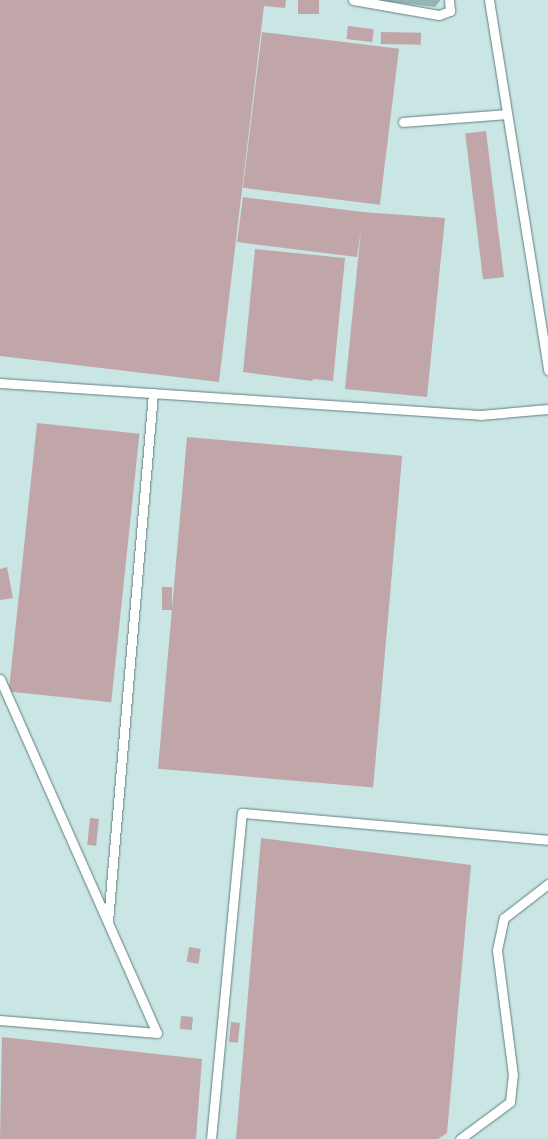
<!DOCTYPE html>
<style>
body{margin:0}
#map{position:relative;width:548px;height:1139px;overflow:hidden;background:#c9e6e5;font-family:Literata,serif}
div>[style]{position:absolute}
.green>*{inset:0;background:#95b5b4}
.building>*{inset:0;background:#c0a6a9;transform-origin:0 0}
.roads{filter:drop-shadow(0 0 1px #637d7c) drop-shadow(0 0 1px #637d7c)}
.lane>*{height:9px;margin:-4.5px;padding:0 4.5px;transform-origin:4.5px;border-radius:4.5px;background:#fff}
span{translate:-50% -50%;white-space:nowrap;text-align:center;line-height:1.15;-webkit-text-stroke:4px #fff;paint-order:stroke}
</style>
<div id="map">
<div class="green">
<i style="clip-path:polygon(373px 0,440px 0,440px 1px,435px 7px)"></i>
</div>
<div class="building">
<i style="clip-path:polygon(0 0,286px 0,285px 8px,264px 6px,219px 382px,0 356px)"></i>
<i style="left:298px;top:0;width:21px;height:14px"></i>
<i style="left:348px;top:26px;width:26px;height:13px;rotate:7deg"></i>
<i style="left:262px;top:32px;width:138px;height:157px;rotate:7deg"></i>
<i style="left:381px;top:32px;width:40px;height:12px;rotate:1deg"></i>
<i style="left:486px;top:131px;width:147px;height:21px;rotate:83deg"></i>
<i style="clip-path:polygon(243px 197px,363px 212px,445px 218px,427px 397px,345px 389px,361px 230px,357px 257px,237px 242px)"></i>
<i style="clip-path:polygon(255px 249px,345px 258px,333px 381px,313px 379px,312px 381px,243px 372px)"></i>
<i style="left:37px;top:423px;width:103px;height:270px;rotate:6deg"></i>
<i style="left:187px;top:437px;width:216px;height:333px;rotate:5deg"></i>
<i style="clip-path:polygon(7px 567px,13px 598px,0 600px,0 569px)"></i>
<i style="left:162px;top:587px;width:10px;height:23px"></i>
<i style="left:90px;top:818px;width:9px;height:27px;rotate:6deg"></i>
<i style="clip-path:polygon(261px 838px,471px 865px,447px 1133px,438px 1139px,236px 1139px)"></i>
<i style="left:189px;top:947px;width:12px;height:15px;rotate:9deg"></i>
<i style="left:181px;top:1016px;width:12px;height:13px;rotate:5deg"></i>
<i style="left:231px;top:1022px;width:9px;height:20px;rotate:6deg"></i>
<i style="clip-path:polygon(2px 1037px,202px 1059px,196px 1139px,0 1139px)"></i>
</div>
<div class="roads">
<div class="lane">
<i style="left:353px;top:0;width:87px;rotate:9.9deg"></i>
<i style="left:439px;top:15px;width:12px;rotate:-20deg"></i>
<i style="left:450px;top:11px;width:11px;rotate:-95deg"></i>
<i style="left:489px;top:0;width:375px;rotate:80.9deg"></i>
<i style="left:403px;top:122px;width:104px;rotate:-4.4deg"></i>
<i style="left:0;top:383px;width:481px;rotate:3.8deg"></i>
<i style="left:480px;top:415px;width:68px;rotate:-5deg"></i>
<i style="left:0;top:679px;width:387px;rotate:66.1deg"></i>
<i style="left:157px;top:1033px;width:158px;rotate:-175.3deg"></i>
<i style="left:108px;top:921px;width:530px;rotate:-85.13deg"></i>
<i style="left:211px;top:1139px;width:327px;rotate:-84.6deg"></i>
<i style="left:242px;top:813px;width:307px;rotate:5deg"></i>
<i style="left:460px;top:1139px;width:62px;rotate:-36.5deg"></i>
<i style="left:510px;top:1102px;width:27px;rotate:-84deg"></i>
<i style="left:513px;top:1075px;width:126px;rotate:-97.3deg"></i>
<i style="left:497px;top:950px;width:33px;rotate:-78deg"></i>
<i style="left:504px;top:918px;width:56px;rotate:-37.7deg"></i>
</div>
</div>
</div>
